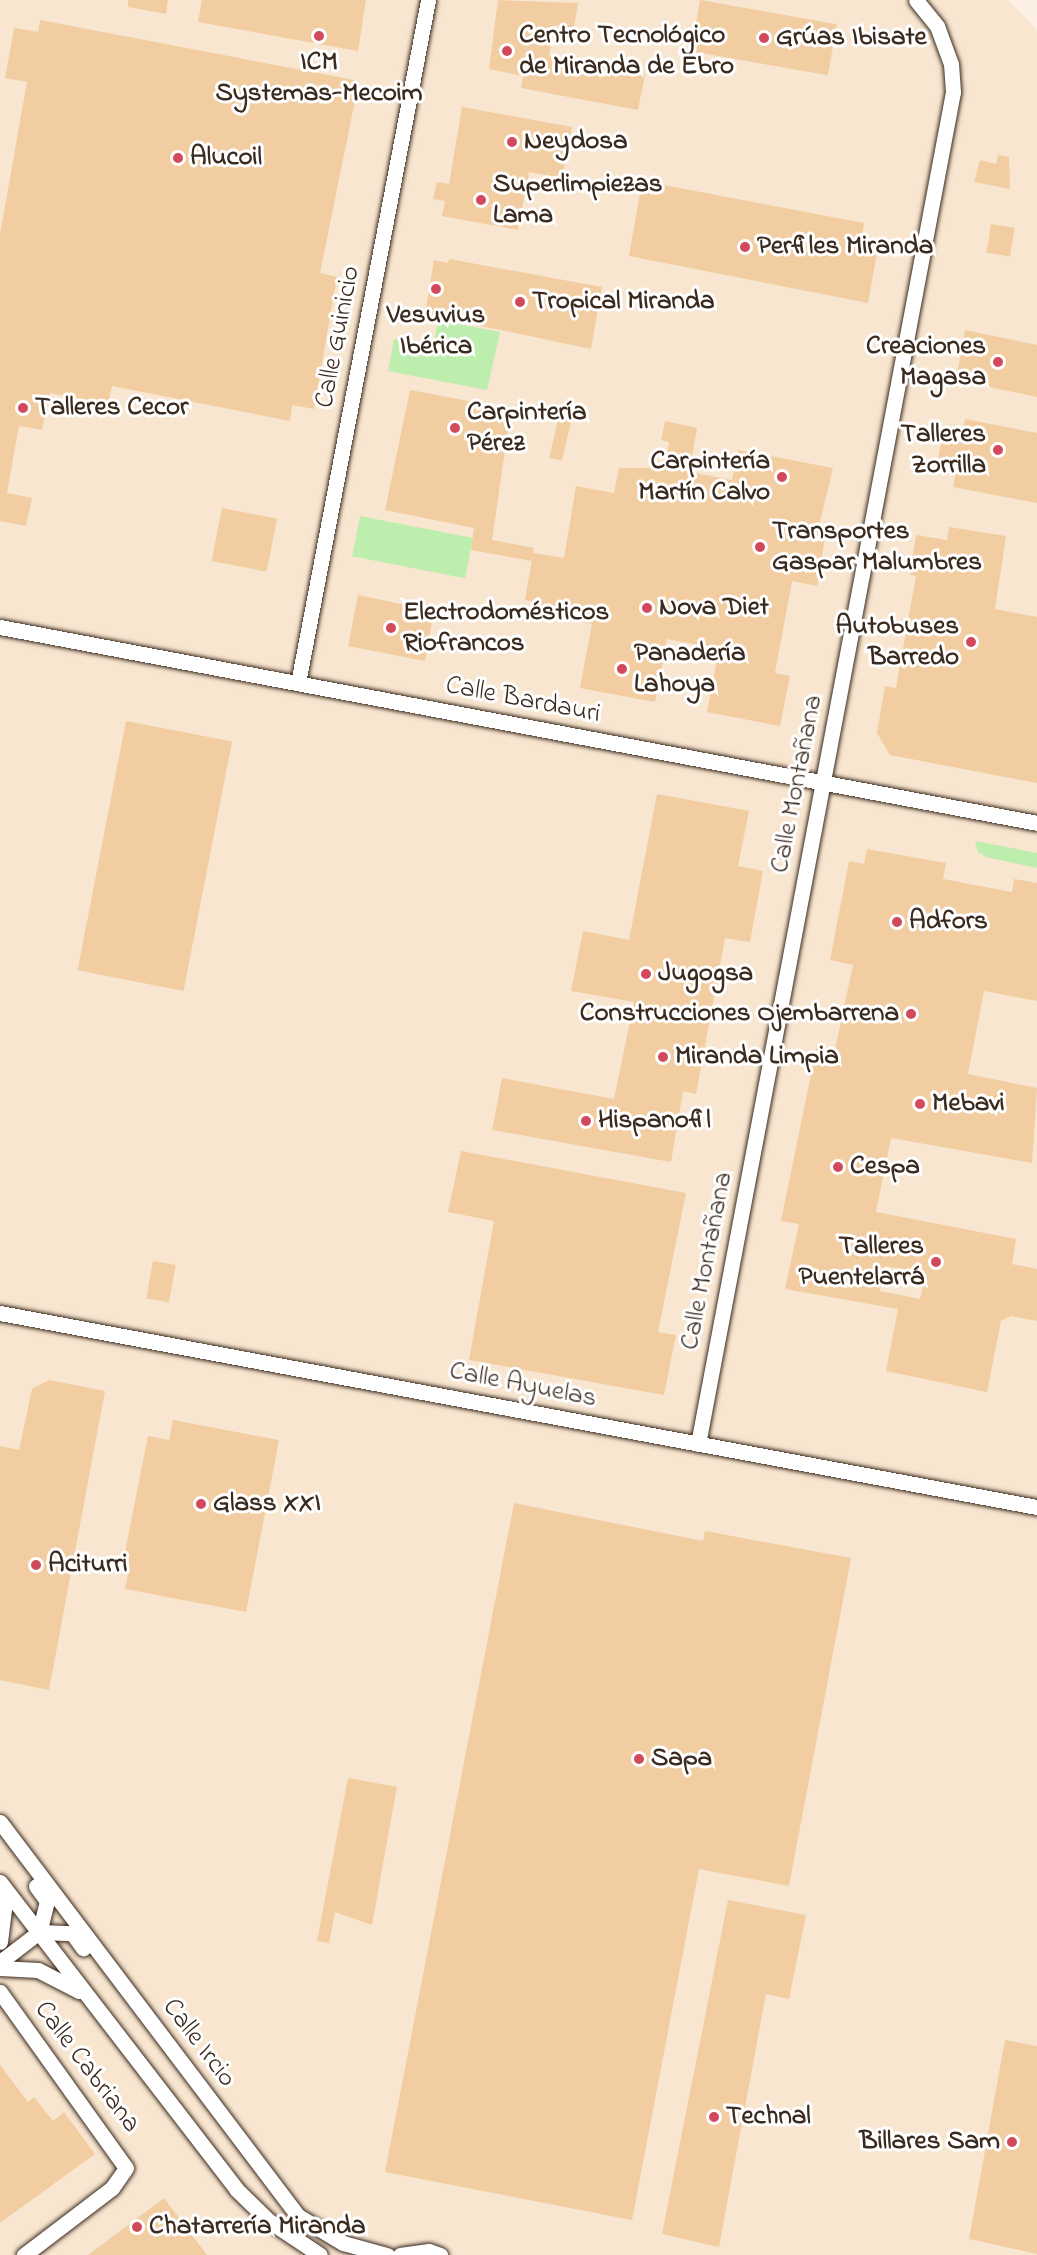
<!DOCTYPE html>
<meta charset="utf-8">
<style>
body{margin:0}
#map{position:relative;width:1037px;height:2255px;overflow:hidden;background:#fbf0e3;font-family:"Indie Flower",sans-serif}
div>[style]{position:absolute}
.built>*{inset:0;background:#f8e6d0}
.green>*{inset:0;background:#bdeead;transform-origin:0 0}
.building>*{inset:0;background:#f2cda2;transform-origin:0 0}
.roads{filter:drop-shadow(0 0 2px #3b2a1e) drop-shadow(0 0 2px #3b2a1e)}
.minor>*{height:15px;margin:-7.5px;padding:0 7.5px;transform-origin:7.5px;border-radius:7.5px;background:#fff}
.dots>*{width:16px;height:16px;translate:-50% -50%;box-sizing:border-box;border:3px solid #fff;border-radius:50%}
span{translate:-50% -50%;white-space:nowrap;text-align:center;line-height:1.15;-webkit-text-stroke:6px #fff;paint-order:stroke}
.poi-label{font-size:27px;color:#3b2a1e;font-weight:700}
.left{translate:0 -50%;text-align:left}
.right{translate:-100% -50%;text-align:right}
.street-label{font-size:27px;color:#3b2a1e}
</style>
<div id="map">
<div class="built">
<i style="clip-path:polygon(0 0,1008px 0,1037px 30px,1037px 2255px,0 2255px)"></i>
</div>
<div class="green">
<i style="clip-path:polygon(438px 320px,500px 332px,487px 390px,388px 371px,394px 339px,433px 348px)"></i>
<i style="left:360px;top:516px;width:115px;height:41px;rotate:11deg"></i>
<i style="clip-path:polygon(975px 841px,1037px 853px,1037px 868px,986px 857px,978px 852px)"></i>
</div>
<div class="building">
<i style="clip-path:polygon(128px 0,168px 0,166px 14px,128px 7px)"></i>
<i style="clip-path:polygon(202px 0,366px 0,358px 51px,198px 22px)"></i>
<i style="clip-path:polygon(498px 0,578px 3px,574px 28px,554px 25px,549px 56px,645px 74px,638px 110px,521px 88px,523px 76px,489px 69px)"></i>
<i style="left:700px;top:0;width:139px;height:52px;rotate:10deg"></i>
<i style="clip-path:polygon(40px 20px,359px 81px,320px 273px,337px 277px,314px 409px,292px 405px,290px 421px,112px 386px,108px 404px,50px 393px,42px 430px,19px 426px,7px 493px,32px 498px,26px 526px,0 521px,0 234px,27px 82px,5px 78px,14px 28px,38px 32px)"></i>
<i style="clip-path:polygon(462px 107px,572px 127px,562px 178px,529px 172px,518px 230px,442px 216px,445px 201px,433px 199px,437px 182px,449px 184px)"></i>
<i style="clip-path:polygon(998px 155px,1009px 157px,1010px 189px,974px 182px,980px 160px,996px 164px)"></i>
<i style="clip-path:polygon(642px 181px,864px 223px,862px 239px,879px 242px,868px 303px,629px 256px)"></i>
<i style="left:991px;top:224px;width:24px;height:29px;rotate:9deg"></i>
<i style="clip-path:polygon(449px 259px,602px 287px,591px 349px,425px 314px,434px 260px,448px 263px)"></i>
<i style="clip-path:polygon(965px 330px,1037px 345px,1037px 397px,956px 380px)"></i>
<i style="clip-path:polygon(410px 390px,511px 409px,492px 540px,534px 548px,532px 561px,471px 550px,474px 528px,385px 510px)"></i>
<i style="left:561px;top:407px;width:13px;height:52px;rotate:13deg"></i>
<i style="clip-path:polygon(965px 419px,1037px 433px,1037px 503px,953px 487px,957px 468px,937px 464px,944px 427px,963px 430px)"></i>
<i style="clip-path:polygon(665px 421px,697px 428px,689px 472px,732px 480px,738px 450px,833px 468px,818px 530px,826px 532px,817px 586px,792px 581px,775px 673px,790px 676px,780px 726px,707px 712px,719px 649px,667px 639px,655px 702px,580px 688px,592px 624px,535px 613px,537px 602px,525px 600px,533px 553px,564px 558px,576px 486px,614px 493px,619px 468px,665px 468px,669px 442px,661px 440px)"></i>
<i style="left:222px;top:508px;width:56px;height:54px;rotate:11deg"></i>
<i style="clip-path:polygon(949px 527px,1006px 536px,995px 609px,1037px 617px,1037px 783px,890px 755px,877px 733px,885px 686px,896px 688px,916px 576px,910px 575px,916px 535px,947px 540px)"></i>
<i style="clip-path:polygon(358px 595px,415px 607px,416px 602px,431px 605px,430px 610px,434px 611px,425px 661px,348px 646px)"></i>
<i style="left:126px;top:721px;width:108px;height:254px;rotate:11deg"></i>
<i style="clip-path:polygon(657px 794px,749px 811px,738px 866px,763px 871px,750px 942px,725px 938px,696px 1094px,683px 1091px,671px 1162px,492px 1130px,502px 1078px,614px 1099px,634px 1002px,571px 991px,583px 931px,629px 940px)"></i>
<i style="clip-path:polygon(evenodd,867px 849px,946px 863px,943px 879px,1012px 892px,1014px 879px,1037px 883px,1037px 1001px,984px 991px,968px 1074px,1037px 1088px,1032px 1163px,891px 1138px,876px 1212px,1016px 1239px,1012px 1264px,1037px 1269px,1037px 1321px,1011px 1316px,1001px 1321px,987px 1392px,886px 1371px,898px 1309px,785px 1289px,799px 1224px,781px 1221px,817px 1045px,835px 1049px,853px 965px,830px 960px,849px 861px,864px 864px,867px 849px,885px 1266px,926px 1274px,920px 1299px,880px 1291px,885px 1266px)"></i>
<i style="clip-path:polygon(461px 1151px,686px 1193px,658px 1332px,676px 1335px,664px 1395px,469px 1360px,494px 1221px,448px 1212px)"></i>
<i style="left:153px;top:1261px;width:23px;height:38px;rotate:10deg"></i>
<i style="clip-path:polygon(49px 1380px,105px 1391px,49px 1690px,0 1680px,0 1446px,19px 1450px,32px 1389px)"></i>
<i style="clip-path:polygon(173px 1420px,279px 1440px,246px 1612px,125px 1589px,129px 1568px,122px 1567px,148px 1436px,169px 1440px)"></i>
<i style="clip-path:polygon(514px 1503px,703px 1541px,705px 1531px,851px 1558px,789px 1886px,699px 1869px,632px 2220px,385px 2172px)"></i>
<i style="clip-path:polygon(348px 1778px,397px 1787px,372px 1925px,335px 1912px,329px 1943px,317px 1941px)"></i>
<i style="clip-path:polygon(728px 1900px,806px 1915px,789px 1999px,766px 1994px,719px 2247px,662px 2234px)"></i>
<i style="clip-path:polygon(1005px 2040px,1037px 2046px,1037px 2254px,969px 2239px)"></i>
<i style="clip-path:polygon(0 2065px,28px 2102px,34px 2097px,53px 2121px,64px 2112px,95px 2154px,0 2223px)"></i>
<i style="clip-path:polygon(164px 2198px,207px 2255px,88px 2255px)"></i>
</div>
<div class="roads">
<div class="minor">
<i style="left:0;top:627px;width:1055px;rotate:10.7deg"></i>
<i style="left:298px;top:683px;width:695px;rotate:-79.22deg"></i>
<i style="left:0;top:1313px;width:1055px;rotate:10.6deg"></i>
<i style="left:698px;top:1444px;width:1376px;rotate:-79.32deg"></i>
<i style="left:953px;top:92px;width:28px;rotate:-94deg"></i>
<i style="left:951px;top:64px;width:40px;rotate:-110.2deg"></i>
<i style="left:937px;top:26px;width:33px;rotate:-129deg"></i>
<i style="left:0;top:1822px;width:494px;rotate:52.9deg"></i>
<i style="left:298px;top:2216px;width:52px;rotate:31deg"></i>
<i style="left:343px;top:2243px;width:46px;rotate:15.3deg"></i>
<i style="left:0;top:1882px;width:387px;rotate:52.4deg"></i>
<i style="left:236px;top:2189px;width:46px;rotate:44.1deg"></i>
<i style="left:269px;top:2221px;width:61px;rotate:33.7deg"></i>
<i style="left:36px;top:1886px;width:19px;rotate:54deg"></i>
<i style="left:47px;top:1901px;width:32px;rotate:104deg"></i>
<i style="left:0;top:1899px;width:11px;rotate:68deg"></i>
<i style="left:4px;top:1909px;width:33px;rotate:97deg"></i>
<i style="left:39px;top:1932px;width:33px;rotate:2deg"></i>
<i style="left:72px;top:1933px;width:19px;rotate:54deg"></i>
<i style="left:0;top:1962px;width:49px;rotate:-37.6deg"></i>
<i style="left:0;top:1968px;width:38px;rotate:3deg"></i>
<i style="left:38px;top:1970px;width:46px;rotate:27.1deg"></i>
<i style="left:0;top:1992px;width:216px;rotate:54.4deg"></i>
<i style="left:126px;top:2168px;width:24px;rotate:125deg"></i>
<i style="left:112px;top:2188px;width:111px;rotate:142.7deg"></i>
<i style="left:400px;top:2255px;width:29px;rotate:-8deg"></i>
<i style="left:429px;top:2251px;width:12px;rotate:20deg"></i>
</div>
</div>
<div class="dots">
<i style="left:319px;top:36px;background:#d1495b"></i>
<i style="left:764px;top:38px;background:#d1495b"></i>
<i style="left:507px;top:51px;background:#d1495b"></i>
<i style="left:512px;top:142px;background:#d1495b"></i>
<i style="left:178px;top:158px;background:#d1495b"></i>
<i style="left:481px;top:200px;background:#d1495b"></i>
<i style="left:745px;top:247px;background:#d1495b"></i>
<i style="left:436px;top:289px;background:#d1495b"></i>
<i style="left:520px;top:302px;background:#d1495b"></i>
<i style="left:998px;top:362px;background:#d1495b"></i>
<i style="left:23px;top:408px;background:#d1495b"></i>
<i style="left:455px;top:428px;background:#d1495b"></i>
<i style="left:998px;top:450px;background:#d1495b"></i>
<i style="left:782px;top:477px;background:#d1495b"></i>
<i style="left:760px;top:547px;background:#d1495b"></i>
<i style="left:647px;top:608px;background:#d1495b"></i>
<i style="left:391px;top:628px;background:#d1495b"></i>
<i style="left:971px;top:642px;background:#d1495b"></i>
<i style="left:622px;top:669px;background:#d1495b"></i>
<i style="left:897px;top:922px;background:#d1495b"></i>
<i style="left:646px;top:974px;background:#d1495b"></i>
<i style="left:911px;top:1014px;background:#d1495b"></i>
<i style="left:663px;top:1057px;background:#d1495b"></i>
<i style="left:920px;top:1104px;background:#d1495b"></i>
<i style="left:586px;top:1121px;background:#d1495b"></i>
<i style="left:838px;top:1167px;background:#d1495b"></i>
<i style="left:936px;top:1262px;background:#d1495b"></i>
<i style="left:201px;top:1504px;background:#d1495b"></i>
<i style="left:36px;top:1565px;background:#d1495b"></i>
<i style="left:639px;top:1759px;background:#d1495b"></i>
<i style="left:714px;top:2117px;background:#d1495b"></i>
<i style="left:1012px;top:2142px;background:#d1495b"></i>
<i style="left:137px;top:2227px;background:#d1495b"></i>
</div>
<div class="poi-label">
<span class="left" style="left:519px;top:51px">Centro Tecnológico<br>de Miranda de Ebro</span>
<span class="left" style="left:776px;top:38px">Grúas Ibisate</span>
<span style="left:319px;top:78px">ICM<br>Systemas-Mecoim</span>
<span class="left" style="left:524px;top:142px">Neydosa</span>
<span class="left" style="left:190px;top:158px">Alucoil</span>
<span class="left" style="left:493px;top:200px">Superlimpiezas<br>Lama</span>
<span class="left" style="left:757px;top:247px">Perfiles Miranda</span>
<span class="left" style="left:532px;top:302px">Tropical Miranda</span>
<span style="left:436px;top:331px">Vesuvius<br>Ibérica</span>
<span class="right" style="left:986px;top:362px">Creaciones<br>Magasa</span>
<span class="left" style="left:35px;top:408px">Talleres Cecor</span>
<span class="left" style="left:467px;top:428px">Carpintería<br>Pérez</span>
<span class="right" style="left:986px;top:450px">Talleres<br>Zorrilla</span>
<span class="right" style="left:770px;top:477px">Carpintería<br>Martín Calvo</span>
<span class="left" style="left:772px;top:547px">Transportes<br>Gaspar Malumbres</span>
<span class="left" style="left:659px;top:608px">Nova Diet</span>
<span class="left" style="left:403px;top:628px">Electrodomésticos<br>Riofrancos</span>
<span class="right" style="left:959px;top:642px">Autobuses<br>Barredo</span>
<span class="left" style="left:634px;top:669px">Panadería<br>Lahoya</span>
<span class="left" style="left:909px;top:922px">Adfors</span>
<span class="left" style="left:658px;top:974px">Jugogsa</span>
<span class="right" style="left:899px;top:1014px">Construcciones Ojembarrena</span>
<span class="left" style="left:675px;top:1057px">Miranda Limpia</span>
<span class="left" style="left:932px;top:1104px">Mebavi</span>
<span class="left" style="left:598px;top:1121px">Hispanofil</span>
<span class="left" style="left:850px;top:1167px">Cespa</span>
<span class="right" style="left:924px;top:1262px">Talleres<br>Puentelarrá</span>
<span class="left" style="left:213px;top:1504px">Glass XXI</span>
<span class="left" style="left:48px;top:1565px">Aciturri</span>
<span class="left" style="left:651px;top:1759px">Sapa</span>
<span class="left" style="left:726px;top:2117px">Technal</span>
<span class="right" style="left:1000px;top:2142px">Billares Sam</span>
<span class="left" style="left:149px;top:2227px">Chatarrería Miranda</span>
</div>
<div class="street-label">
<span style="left:338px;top:337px;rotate:-79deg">Calle Guinicio</span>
<span style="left:523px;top:700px;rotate:11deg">Calle Bardauri</span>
<span style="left:797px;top:784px;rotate:-79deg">Calle Montañana</span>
<span style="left:707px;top:1261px;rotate:-79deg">Calle Montañana</span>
<span style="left:523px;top:1385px;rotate:11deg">Calle Ayuelas</span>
<span style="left:199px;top:2043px;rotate:53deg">Calle Ircio</span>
<span style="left:87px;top:2067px;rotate:53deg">Calle Cabriana</span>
</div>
</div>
